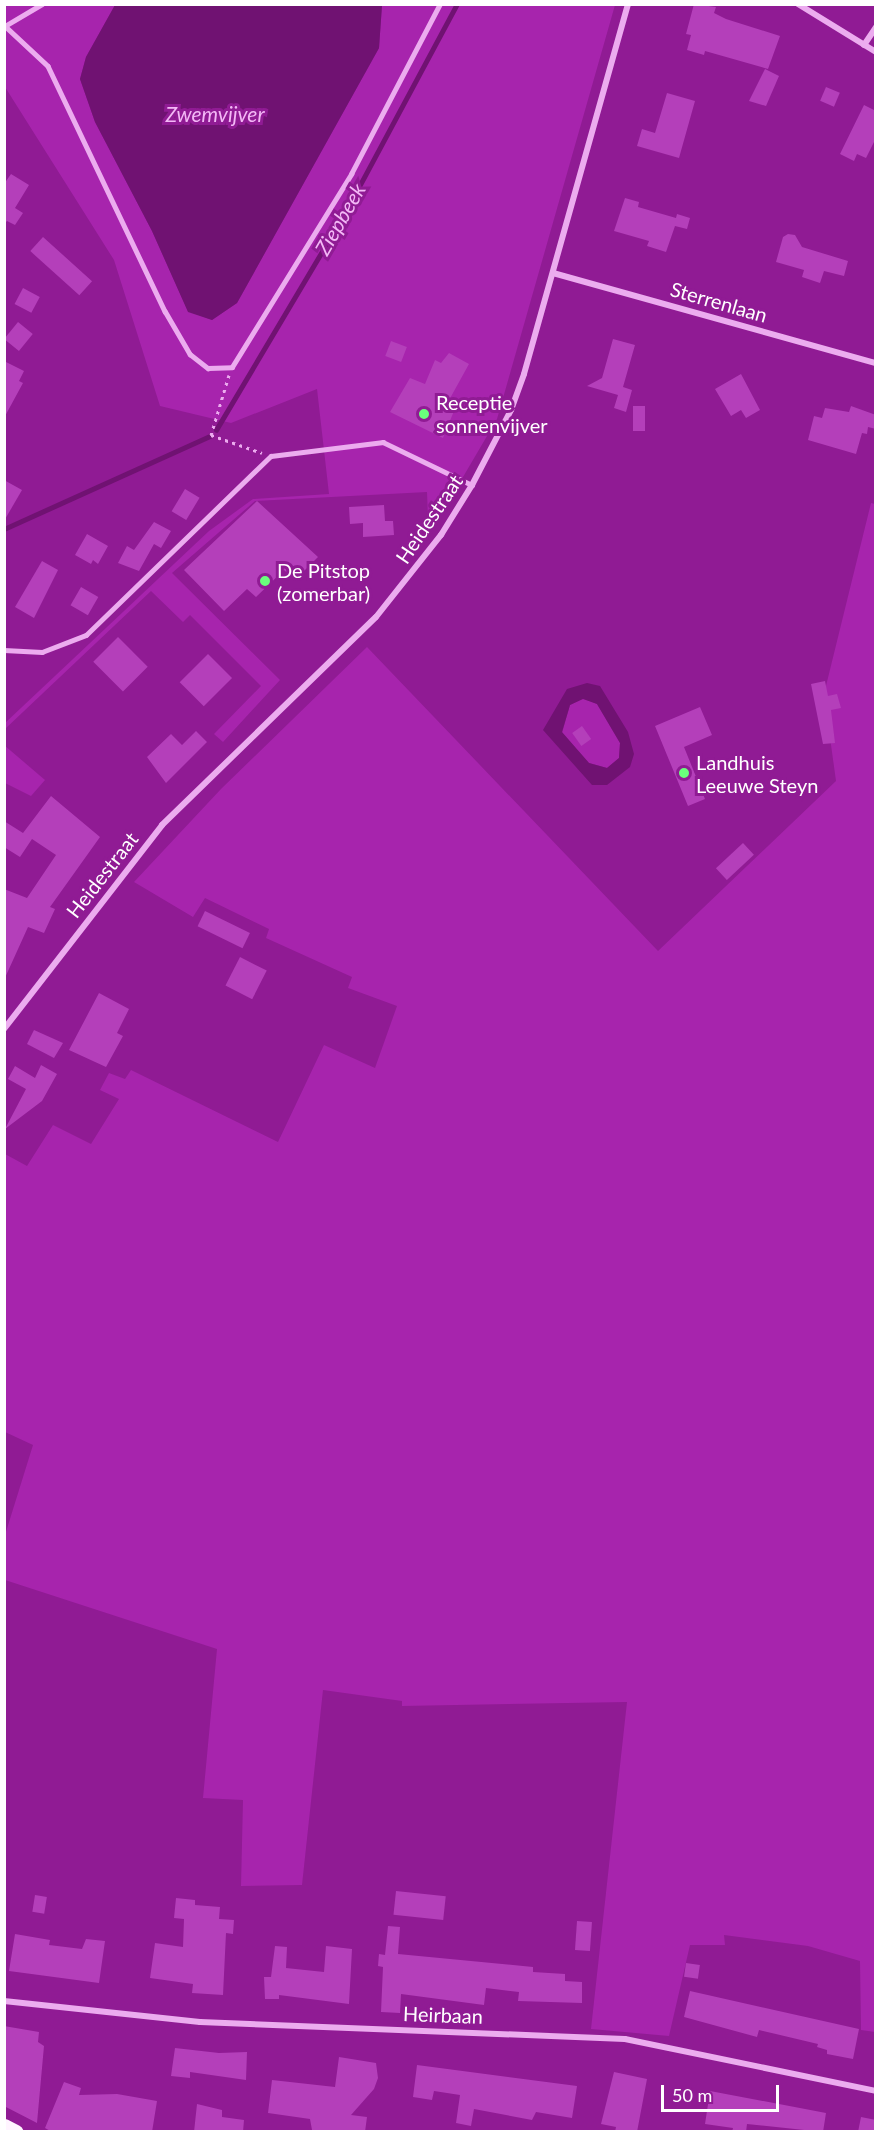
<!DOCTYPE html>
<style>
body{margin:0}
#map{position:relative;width:880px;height:2136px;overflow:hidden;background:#901b94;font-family:Lato,sans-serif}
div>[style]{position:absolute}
.green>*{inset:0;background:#a724ad}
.water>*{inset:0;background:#701272}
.stream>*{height:4.5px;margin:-2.25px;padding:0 2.25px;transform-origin:2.25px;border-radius:2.25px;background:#701272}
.building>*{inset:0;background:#b43fba;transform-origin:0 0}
.path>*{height:3px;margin-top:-1.5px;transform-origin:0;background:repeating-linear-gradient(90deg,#ecacef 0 3px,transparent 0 7.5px)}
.lane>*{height:4.5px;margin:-2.25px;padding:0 2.25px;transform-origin:2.25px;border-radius:2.25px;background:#ecacef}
.street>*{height:6px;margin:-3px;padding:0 3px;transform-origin:3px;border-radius:3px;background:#ecacef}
.primary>*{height:15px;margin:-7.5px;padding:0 7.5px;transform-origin:7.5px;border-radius:7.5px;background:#fff4ff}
.dots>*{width:16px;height:16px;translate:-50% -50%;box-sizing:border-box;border:3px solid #901b94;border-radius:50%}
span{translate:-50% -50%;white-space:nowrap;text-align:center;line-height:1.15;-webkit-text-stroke:6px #901b94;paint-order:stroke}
.street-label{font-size:20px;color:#fff}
.poi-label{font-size:20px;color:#fff}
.left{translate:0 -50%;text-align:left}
.water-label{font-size:21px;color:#f3b8f6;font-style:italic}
.frame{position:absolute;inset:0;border:6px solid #fff;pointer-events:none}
.scale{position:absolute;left:661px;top:2085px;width:118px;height:27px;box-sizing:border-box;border:3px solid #fff;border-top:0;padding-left:8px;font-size:18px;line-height:21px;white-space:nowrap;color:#fff;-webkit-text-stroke:4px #901b94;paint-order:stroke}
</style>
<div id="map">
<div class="green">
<i style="clip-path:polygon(5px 5px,115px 5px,86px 57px,80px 79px,95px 122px,152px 231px,188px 311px,212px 320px,237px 303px,379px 48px,382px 5px,615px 5px,497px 419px,436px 523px,428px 518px,427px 492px,255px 501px,172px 573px,280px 680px,223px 742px,214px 734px,261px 686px,190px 615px,183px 622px,151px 591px,5px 729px,5px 723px,209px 531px,253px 499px,329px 494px,317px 389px,231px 423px,160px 406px,114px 260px,5px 87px)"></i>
<i style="clip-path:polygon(871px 503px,875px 504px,875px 2032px,861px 2030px,860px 1961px,808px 1946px,724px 1935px,725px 1945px,690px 1945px,669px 2036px,591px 2029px,627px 1702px,402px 1706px,402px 1701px,323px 1690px,302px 1885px,241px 1886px,243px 1800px,203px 1798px,217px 1649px,5px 1580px,5px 1535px,33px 1445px,5px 1432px,5px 1154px,27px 1166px,53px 1125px,91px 1144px,119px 1099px,100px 1090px,109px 1073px,125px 1079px,131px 1070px,278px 1142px,324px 1045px,375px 1068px,397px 1006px,348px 988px,352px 977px,266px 938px,269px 929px,205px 898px,193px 917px,134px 882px,221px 789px,367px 647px,658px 951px,836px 781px,824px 694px)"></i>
<i style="clip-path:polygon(583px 698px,597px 704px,620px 743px,619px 758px,607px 768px,589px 763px,562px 733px,570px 705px)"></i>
<i style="clip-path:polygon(4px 745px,45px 780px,31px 796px,5px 783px)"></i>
</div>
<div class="water">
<i style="clip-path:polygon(115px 5px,382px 5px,379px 48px,237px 303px,212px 320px,188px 312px,152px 231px,95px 122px,80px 79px,86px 57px)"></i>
<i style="clip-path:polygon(evenodd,587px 683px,600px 686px,628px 732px,634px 754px,630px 767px,607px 785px,592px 785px,543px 730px,567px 689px,587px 683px,583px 699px,597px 704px,620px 743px,619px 758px,607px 768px,589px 763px,562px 732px,570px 705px,583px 699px)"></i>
</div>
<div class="stream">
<i style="left:216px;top:430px;width:257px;rotate:-59.3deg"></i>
<i style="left:347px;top:209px;width:233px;rotate:-61.8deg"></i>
<i style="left:4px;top:529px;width:226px;rotate:-24.3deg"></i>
</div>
<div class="building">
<i style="clip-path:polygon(694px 4px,716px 7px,714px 13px,726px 19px,780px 36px,768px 69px,705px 51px,704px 55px,687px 50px,691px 35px,686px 34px)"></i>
<i style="clip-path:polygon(765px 69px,779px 76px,766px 106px,749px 101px)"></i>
<i style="left:826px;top:87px;width:15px;height:15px;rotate:23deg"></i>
<i style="clip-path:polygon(667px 93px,695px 101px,679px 158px,637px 146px,642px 129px,655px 133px)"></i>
<i style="clip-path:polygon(864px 105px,876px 111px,876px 138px,866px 158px,857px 154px,854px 161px,840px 154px)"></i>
<i style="clip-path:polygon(11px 174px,29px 185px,15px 208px,23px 213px,15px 225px,7px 221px,4px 224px,4px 184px)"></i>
<i style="clip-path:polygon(625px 198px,639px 202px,638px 207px,676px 218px,677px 214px,690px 218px,687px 229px,675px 226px,666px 252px,647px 246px,649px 241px,614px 231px)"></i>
<i style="clip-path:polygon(788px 234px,795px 235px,802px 247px,848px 261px,844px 276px,824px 271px,820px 283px,802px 277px,804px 270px,776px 262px,783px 237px)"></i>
<i style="left:43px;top:237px;width:66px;height:19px;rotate:42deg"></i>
<i style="left:23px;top:288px;width:19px;height:18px;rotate:28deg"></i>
<i style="left:18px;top:322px;width:19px;height:22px;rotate:39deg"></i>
<i style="clip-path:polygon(613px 339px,635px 345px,623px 387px,632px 390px,626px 412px,614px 408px,618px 395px,587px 386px,602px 378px)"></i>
<i style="left:391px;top:341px;width:17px;height:16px;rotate:21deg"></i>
<i style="clip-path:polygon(449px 353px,469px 364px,448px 402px,456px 406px,443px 438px,390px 412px,410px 378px,425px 384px,435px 360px,441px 363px)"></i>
<i style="clip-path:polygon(4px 361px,24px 371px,19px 381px,23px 383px,4px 418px)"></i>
<i style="clip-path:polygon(741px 374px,760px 410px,746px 418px,741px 410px,731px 416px,715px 389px)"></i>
<i style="left:633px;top:406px;width:12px;height:25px"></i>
<i style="clip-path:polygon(851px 406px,876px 415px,876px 429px,868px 427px,867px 434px,862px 433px,856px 454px,808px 440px,814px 416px,822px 418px,825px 408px,849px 412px)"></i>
<i style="clip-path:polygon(4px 480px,22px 490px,4px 521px)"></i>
<i style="left:185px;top:489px;width:17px;height:26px;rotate:31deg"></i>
<i style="clip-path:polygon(257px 501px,318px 557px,295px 580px,284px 570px,256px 597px,247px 589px,224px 611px,184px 570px)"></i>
<i style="clip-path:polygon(384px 505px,385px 521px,393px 521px,394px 535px,363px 537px,363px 523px,350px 524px,349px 507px)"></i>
<i style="clip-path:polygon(154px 522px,171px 531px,161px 548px,154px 544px,139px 571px,118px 563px,127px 546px,134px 550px)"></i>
<i style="clip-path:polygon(87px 534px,108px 546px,98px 564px,93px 560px,91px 564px,75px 555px)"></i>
<i style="clip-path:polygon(42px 561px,58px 570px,34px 618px,15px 607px)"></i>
<i style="left:81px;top:587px;width:20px;height:21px;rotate:30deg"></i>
<i style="left:118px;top:637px;width:42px;height:35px;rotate:45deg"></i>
<i style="left:208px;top:654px;width:34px;height:40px;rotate:45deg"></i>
<i style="clip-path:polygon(825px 681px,828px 696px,837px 694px,841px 708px,831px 710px,835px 743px,823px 744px,811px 684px)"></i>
<i style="clip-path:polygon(700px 707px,712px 735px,684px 747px,705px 799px,688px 806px,655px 726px)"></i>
<i style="left:582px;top:726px;width:16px;height:12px;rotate:55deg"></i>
<i style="clip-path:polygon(196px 731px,207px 742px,166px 783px,147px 757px,171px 734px,182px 745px)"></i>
<i style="clip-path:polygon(51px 796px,100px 837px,50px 907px,55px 909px,44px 933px,28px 927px,4px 980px,4px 889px,27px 898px,56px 855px,32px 839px,20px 857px,4px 847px,4px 821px,23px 833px)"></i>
<i style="left:743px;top:843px;width:16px;height:37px;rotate:47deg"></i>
<i style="left:205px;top:911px;width:50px;height:17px;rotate:26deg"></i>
<i style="left:240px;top:957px;width:30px;height:32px;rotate:27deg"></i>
<i style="clip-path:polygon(99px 993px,129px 1009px,117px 1033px,123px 1036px,106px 1067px,69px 1050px)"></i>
<i style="clip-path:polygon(34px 1030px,63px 1043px,54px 1058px,27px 1044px)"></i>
<i style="clip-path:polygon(41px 1065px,57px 1074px,42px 1101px,5px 1129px,26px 1089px,8px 1079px,15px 1066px,35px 1078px)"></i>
<i style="left:396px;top:1891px;width:50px;height:24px;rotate:6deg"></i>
<i style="left:35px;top:1895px;width:12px;height:17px;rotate:9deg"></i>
<i style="clip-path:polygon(176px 1898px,195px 1900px,195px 1905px,220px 1907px,219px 1919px,234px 1920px,233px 1934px,226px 1933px,223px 1995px,192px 1993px,193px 1984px,150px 1978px,155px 1943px,183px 1947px,184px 1919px,174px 1918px)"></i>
<i style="left:577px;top:1921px;width:15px;height:29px;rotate:4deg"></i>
<i style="clip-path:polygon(388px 1926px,400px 1927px,398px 1954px,533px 1967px,533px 1972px,565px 1974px,565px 1981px,582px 1982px,582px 2003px,518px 2001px,519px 1992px,486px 1988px,484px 2005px,401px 1994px,400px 2013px,381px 2012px,383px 1967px,378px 1966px,379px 1954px,385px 1955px)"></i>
<i style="clip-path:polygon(15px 1934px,50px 1940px,49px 1945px,82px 1949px,86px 1939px,105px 1941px,99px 1983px,9px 1971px)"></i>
<i style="clip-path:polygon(275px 1946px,287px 1947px,286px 1968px,324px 1972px,326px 1946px,352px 1949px,349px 2004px,279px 1995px,279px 1999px,265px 1999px,264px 1977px,271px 1977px)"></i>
<i style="left:686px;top:1963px;width:14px;height:14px;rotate:8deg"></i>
<i style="clip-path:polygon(690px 1991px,859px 2029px,853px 2059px,827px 2054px,827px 2050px,817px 2047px,818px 2044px,759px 2030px,757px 2037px,684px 2017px)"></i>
<i style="clip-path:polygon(4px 2026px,39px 2032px,38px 2042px,44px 2046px,37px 2123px,4px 2106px)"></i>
<i style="clip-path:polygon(175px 2048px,219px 2053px,247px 2052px,246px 2080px,190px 2072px,190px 2078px,171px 2076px)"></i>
<i style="clip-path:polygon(339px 2057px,376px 2063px,378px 2078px,374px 2089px,351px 2115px,367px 2117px,365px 2132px,312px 2130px,310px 2119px,268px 2113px,272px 2080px,335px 2087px)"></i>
<i style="clip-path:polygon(417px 2065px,577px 2086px,572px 2118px,536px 2112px,532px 2120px,474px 2109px,471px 2126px,456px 2123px,460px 2095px,434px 2091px,432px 2100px,413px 2097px)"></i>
<i style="clip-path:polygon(614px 2072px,647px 2079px,637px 2132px,615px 2132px,616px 2127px,601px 2124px)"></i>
<i style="clip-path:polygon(64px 2082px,81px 2088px,79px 2095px,117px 2094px,157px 2101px,152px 2132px,52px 2132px,45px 2128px)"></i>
<i style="clip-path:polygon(710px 2091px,826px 2113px,823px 2132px,747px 2124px,746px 2132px,732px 2132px,733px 2128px,705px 2124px)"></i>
<i style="clip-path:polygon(197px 2104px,222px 2110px,222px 2117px,244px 2120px,243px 2132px,194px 2132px)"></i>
<i style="clip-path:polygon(861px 2117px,876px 2120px,876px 2132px,858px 2132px)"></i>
</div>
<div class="path">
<i style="left:229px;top:375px;width:63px;rotate:106.7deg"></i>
<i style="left:211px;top:435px;width:54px;rotate:19.4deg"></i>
</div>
<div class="lane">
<i style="left:4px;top:25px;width:60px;rotate:43deg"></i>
<i style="left:48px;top:66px;width:272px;rotate:64.5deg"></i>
<i style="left:165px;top:311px;width:50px;rotate:59.8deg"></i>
<i style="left:190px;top:354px;width:23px;rotate:38deg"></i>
<i style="left:208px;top:368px;width:24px;rotate:-2deg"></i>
<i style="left:232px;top:367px;width:227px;rotate:-58.3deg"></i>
<i style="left:351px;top:174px;width:192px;rotate:-62.4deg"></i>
<i style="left:5px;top:26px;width:43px;rotate:-30.7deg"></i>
<i style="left:4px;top:650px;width:38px;rotate:3deg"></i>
<i style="left:42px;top:652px;width:47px;rotate:-21.1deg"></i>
<i style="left:86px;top:635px;width:257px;rotate:-44.1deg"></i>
<i style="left:271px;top:456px;width:113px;rotate:-7.1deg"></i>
<i style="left:383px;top:442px;width:99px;rotate:25.8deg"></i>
</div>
<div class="street">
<i style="left:798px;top:4px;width:92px;rotate:31.6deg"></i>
<i style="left:864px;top:45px;width:22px;rotate:-56deg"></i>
<i style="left:553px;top:273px;width:335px;rotate:15.6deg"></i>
<i style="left:4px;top:1029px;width:258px;rotate:-52.2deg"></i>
<i style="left:162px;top:825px;width:298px;rotate:-44.2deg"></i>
<i style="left:376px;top:617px;width:105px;rotate:-51.6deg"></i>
<i style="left:441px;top:535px;width:59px;rotate:-58.2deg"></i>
<i style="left:472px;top:485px;width:85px;rotate:-62.5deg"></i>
<i style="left:511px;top:410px;width:38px;rotate:-70deg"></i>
<i style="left:524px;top:374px;width:384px;rotate:-74.3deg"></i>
<i style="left:4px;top:2001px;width:197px;rotate:6.1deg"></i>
<i style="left:200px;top:2022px;width:425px;rotate:2.3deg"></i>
<i style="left:625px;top:2039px;width:256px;rotate:11.7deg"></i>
</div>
<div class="primary">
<i style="left:4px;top:2126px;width:13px;rotate:27deg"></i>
</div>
<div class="dots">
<i style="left:424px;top:414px;background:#6aff7c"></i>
<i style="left:265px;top:581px;background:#6aff7c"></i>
<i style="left:684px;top:773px;background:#6aff7c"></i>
</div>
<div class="street-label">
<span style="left:719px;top:302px;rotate:16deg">Sterrenlaan</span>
<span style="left:429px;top:519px;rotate:-56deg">Heidestraat</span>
<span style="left:102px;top:875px;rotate:-52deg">Heidestraat</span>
<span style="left:443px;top:2015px;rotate:2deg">Heirbaan</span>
</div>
<div class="poi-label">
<span class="left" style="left:436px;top:414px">Receptie<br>sonnenvijver</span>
<span class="left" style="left:277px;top:582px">De Pitstop<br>(zomerbar)</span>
<span class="left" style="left:696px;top:774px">Landhuis<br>Leeuwe Steyn</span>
</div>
<div class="water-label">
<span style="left:215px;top:114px">Zwemvijver</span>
<span style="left:340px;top:219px;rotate:-60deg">Ziepbeek</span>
</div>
<div class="frame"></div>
<div class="scale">50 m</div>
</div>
